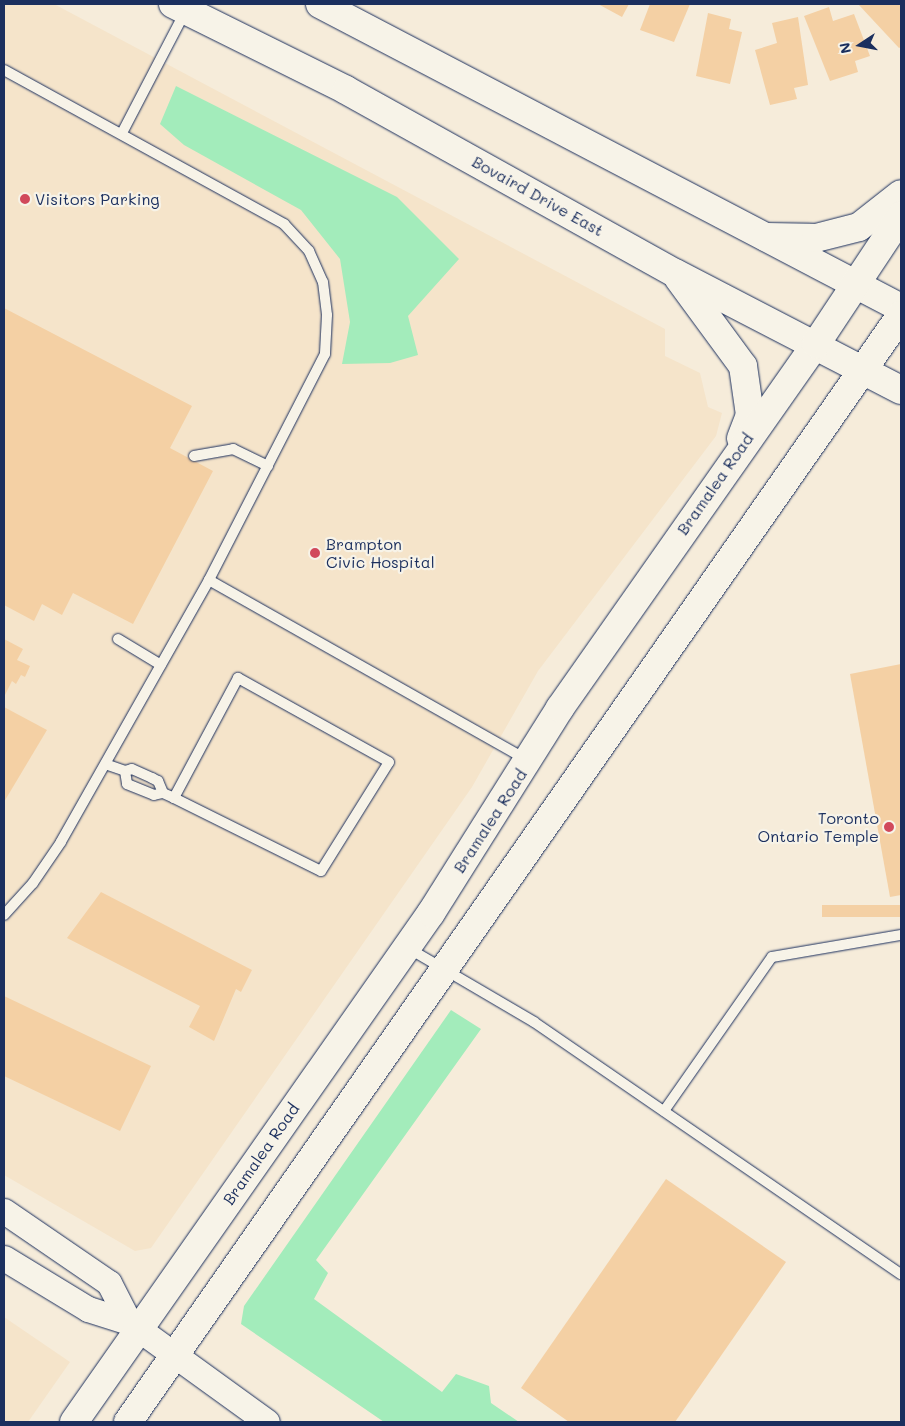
<!DOCTYPE html>
<style>
body{margin:0}
#map{position:relative;width:905px;height:1426px;overflow:hidden;background:#f6ecda;font-family:Mali,sans-serif}
div>[style]{position:absolute}
.built>*{inset:0;background:#f5e4ca}
.green>*{inset:0;background:#a3ecbb}
.building>*{inset:0;background:#f4d0a4;transform-origin:0 0}
.roads{filter:drop-shadow(0 0 1px #1b2f5e) drop-shadow(0 0 1px #1b2f5e)}
.service>*{height:10px;margin:-5px;padding:0 5px;transform-origin:5px;border-radius:5px;background:#f7f3e8}
.tertiary>*{height:25px;margin:-12.5px;padding:0 12.5px;transform-origin:12.5px;border-radius:12.5px;background:#f7f3e8}
.secondary>*{height:28px;margin:-14px;padding:0 14px;transform-origin:14px;border-radius:14px;background:#f7f3e8}
.dots>*{width:14px;height:14px;translate:-50% -50%;box-sizing:border-box;border:2px solid #f7f3e8;border-radius:50%}
span{translate:-50% -50%;white-space:nowrap;text-align:center;line-height:1.15;-webkit-text-stroke:4.5px #f7f3e8;paint-order:stroke}
.street-label{font-size:16px;color:#1b2f5e}
.poi-label{font-size:16px;color:#1b2f5e}
.left{translate:0 -50%;text-align:left}
.right{translate:-100% -50%;text-align:right}
.frame{position:absolute;inset:0;border:5px solid #1b2f5e;pointer-events:none}
.north{position:absolute;left:835px;top:20px;width:50px;height:50px;-webkit-text-stroke:4px #f7f3e8;paint-order:stroke;rotate:259deg;font-size:14px;font-weight:700;line-height:20px;text-align:center;color:#1b2f5e}
.north::after{content:'';display:block;margin:auto;width:18px;height:22px;background:#1b2f5e;clip-path:polygon(50% 0,100% 100%,50% 72%,0 100%)}
</style>
<div id="map">
<div class="built">
<i style="clip-path:polygon(4px 4px,54px 4px,665px 329px,665px 356px,700px 373px,708px 407px,722px 413px,716px 436px,538px 671px,472px 787px,151px 1248px,135px 1251px,4px 1175px)"></i>
<i style="clip-path:polygon(4px 1317px,70px 1362px,28px 1422px,4px 1422px)"></i>
</div>
<div class="green">
<i style="clip-path:polygon(176px 86px,397px 197px,459px 259px,408px 316px,418px 355px,390px 363px,342px 364px,350px 322px,340px 259px,301px 210px,184px 145px,160px 124px)"></i>
<i style="clip-path:polygon(451px 1010px,481px 1029px,316px 1260px,328px 1273px,314px 1299px,442px 1392px,456px 1374px,489px 1386px,491px 1403px,519px 1422px,384px 1422px,241px 1324px,244px 1306px)"></i>
</div>
<div class="building">
<i style="clip-path:polygon(598px 4px,629px 4px,622px 17px)"></i>
<i style="clip-path:polygon(650px 4px,690px 4px,674px 42px,640px 30px)"></i>
<i style="clip-path:polygon(858px 4px,901px 4px,901px 47px,899px 48px)"></i>
<i style="clip-path:polygon(829px 7px,833px 21px,854px 14px,870px 56px,855px 61px,858px 72px,830px 81px,804px 16px)"></i>
<i style="clip-path:polygon(708px 13px,731px 19px,729px 29px,742px 32px,730px 84px,696px 76px)"></i>
<i style="clip-path:polygon(798px 17px,808px 85px,794px 88px,797px 99px,770px 105px,755px 50px,777px 43px,772px 23px)"></i>
<i style="clip-path:polygon(4px 308px,192px 406px,170px 448px,213px 471px,133px 624px,73px 593px,62px 615px,42px 604px,34px 621px,4px 605px)"></i>
<i style="clip-path:polygon(4px 639px,23px 649px,17px 660px,30px 666px,25px 677px,21px 675px,16px 684px,12px 681px,4px 697px)"></i>
<i style="clip-path:polygon(901px 664px,901px 895px,890px 897px,850px 674px)"></i>
<i style="clip-path:polygon(4px 707px,47px 730px,4px 802px)"></i>
<i style="clip-path:polygon(101px 892px,252px 970px,241px 992px,236px 989px,214px 1041px,189px 1027px,200px 1006px,67px 938px)"></i>
<i style="left:901px;top:905px;width:12px;height:79px;rotate:90deg"></i>
<i style="clip-path:polygon(4px 996px,151px 1066px,120px 1131px,4px 1076px)"></i>
<i style="clip-path:polygon(666px 1179px,786px 1262px,675px 1422px,569px 1422px,521px 1388px)"></i>
</div>
<div class="roads">
<div class="service">
<i style="left:4px;top:70px;width:320px;rotate:28.8deg"></i>
<i style="left:284px;top:224px;width:37px;rotate:47deg"></i>
<i style="left:309px;top:251px;width:34px;rotate:66deg"></i>
<i style="left:323px;top:282px;width:33px;rotate:83deg"></i>
<i style="left:327px;top:315px;width:39px;rotate:93deg"></i>
<i style="left:325px;top:354px;width:254px;rotate:117.2deg"></i>
<i style="left:209px;top:580px;width:301px;rotate:119.5deg"></i>
<i style="left:61px;top:842px;width:50px;rotate:124.3deg"></i>
<i style="left:33px;top:883px;width:43px;rotate:132.2deg"></i>
<i style="left:122px;top:133px;width:136px;rotate:-62.5deg"></i>
<i style="left:194px;top:456px;width:40px;rotate:-10deg"></i>
<i style="left:233px;top:449px;width:39px;rotate:26deg"></i>
<i style="left:209px;top:580px;width:363px;rotate:29.5deg"></i>
<i style="left:118px;top:639px;width:50px;rotate:31.2deg"></i>
<i style="left:108px;top:765px;width:18px;rotate:19deg"></i>
<i style="left:125px;top:771px;width:7px;rotate:-16deg"></i>
<i style="left:132px;top:769px;width:22px;rotate:24deg"></i>
<i style="left:152px;top:778px;width:7px;rotate:27deg"></i>
<i style="left:158px;top:781px;width:13px;rotate:67deg"></i>
<i style="left:125px;top:771px;width:13px;rotate:81deg"></i>
<i style="left:127px;top:784px;width:29px;rotate:22deg"></i>
<i style="left:154px;top:795px;width:9px;rotate:-13deg"></i>
<i style="left:163px;top:793px;width:12px;rotate:24deg"></i>
<i style="left:174px;top:798px;width:164px;rotate:26.4deg"></i>
<i style="left:321px;top:871px;width:128px;rotate:-58deg"></i>
<i style="left:389px;top:762px;width:173px;rotate:-150.9deg"></i>
<i style="left:238px;top:678px;width:136px;rotate:118.1deg"></i>
<i style="left:408px;top:948px;width:146px;rotate:30.4deg"></i>
<i style="left:534px;top:1022px;width:445px;rotate:34.5deg"></i>
<i style="left:664px;top:1111px;width:188px;rotate:-55deg"></i>
<i style="left:772px;top:957px;width:131px;rotate:-9.7deg"></i>
</div>
<div class="tertiary">
<i style="left:4px;top:1211px;width:127px;rotate:34.4deg"></i>
<i style="left:109px;top:1283px;width:44px;rotate:62.9deg"></i>
<i style="left:4px;top:1258px;width:98px;rotate:31.3deg"></i>
<i style="left:88px;top:1309px;width:43px;rotate:17.6deg"></i>
<i style="left:129px;top:1322px;width:170px;rotate:35.9deg"></i>
</div>
<div class="secondary">
<i style="left:173px;top:4px;width:193px;rotate:26.4deg"></i>
<i style="left:346px;top:90px;width:376px;rotate:29.1deg"></i>
<i style="left:675px;top:273px;width:254px;rotate:27.4deg"></i>
<i style="left:320px;top:4px;width:656px;rotate:27.62deg"></i>
<i style="left:766px;top:237px;width:50px;rotate:1.1deg"></i>
<i style="left:816px;top:238px;width:44px;rotate:-14.3deg"></i>
<i style="left:859px;top:227px;width:53px;rotate:-38.2deg"></i>
<i style="left:679px;top:279px;width:108px;rotate:53.7deg"></i>
<i style="left:743px;top:366px;width:49px;rotate:81.9deg"></i>
<i style="left:750px;top:415px;width:25px;rotate:111deg"></i>
<i style="left:74px;top:1422px;width:622px;rotate:-54.96deg"></i>
<i style="left:431px;top:913px;width:242px;rotate:-57.8deg"></i>
<i style="left:560px;top:708px;width:445px;rotate:-54.9deg"></i>
<i style="left:816px;top:344px;width:154px;rotate:-56.4deg"></i>
<i style="left:128px;top:1422px;width:1350px;rotate:-55.07deg"></i>
</div>
</div>
<div class="dots">
<i style="left:25px;top:199px;background:#d1495b"></i>
<i style="left:315px;top:553px;background:#d1495b"></i>
<i style="left:889px;top:827px;background:#d1495b"></i>
</div>
<div class="street-label">
<span style="left:538px;top:196px;rotate:29deg">Bovaird Drive East</span>
<span style="left:715px;top:484px;rotate:-55deg">Bramalea Road</span>
<span style="left:490px;top:821px;rotate:-57deg">Bramalea Road</span>
<span style="left:261px;top:1154px;rotate:-55deg">Bramalea Road</span>
</div>
<div class="poi-label">
<span class="left" style="left:35px;top:199px">Visitors Parking</span>
<span class="left" style="left:326px;top:553px">Brampton<br>Civic Hospital</span>
<span class="right" style="left:879px;top:827px">Toronto<br>Ontario Temple</span>
</div>
<div class="frame"></div>
<div class="north">N</div>
</div>
